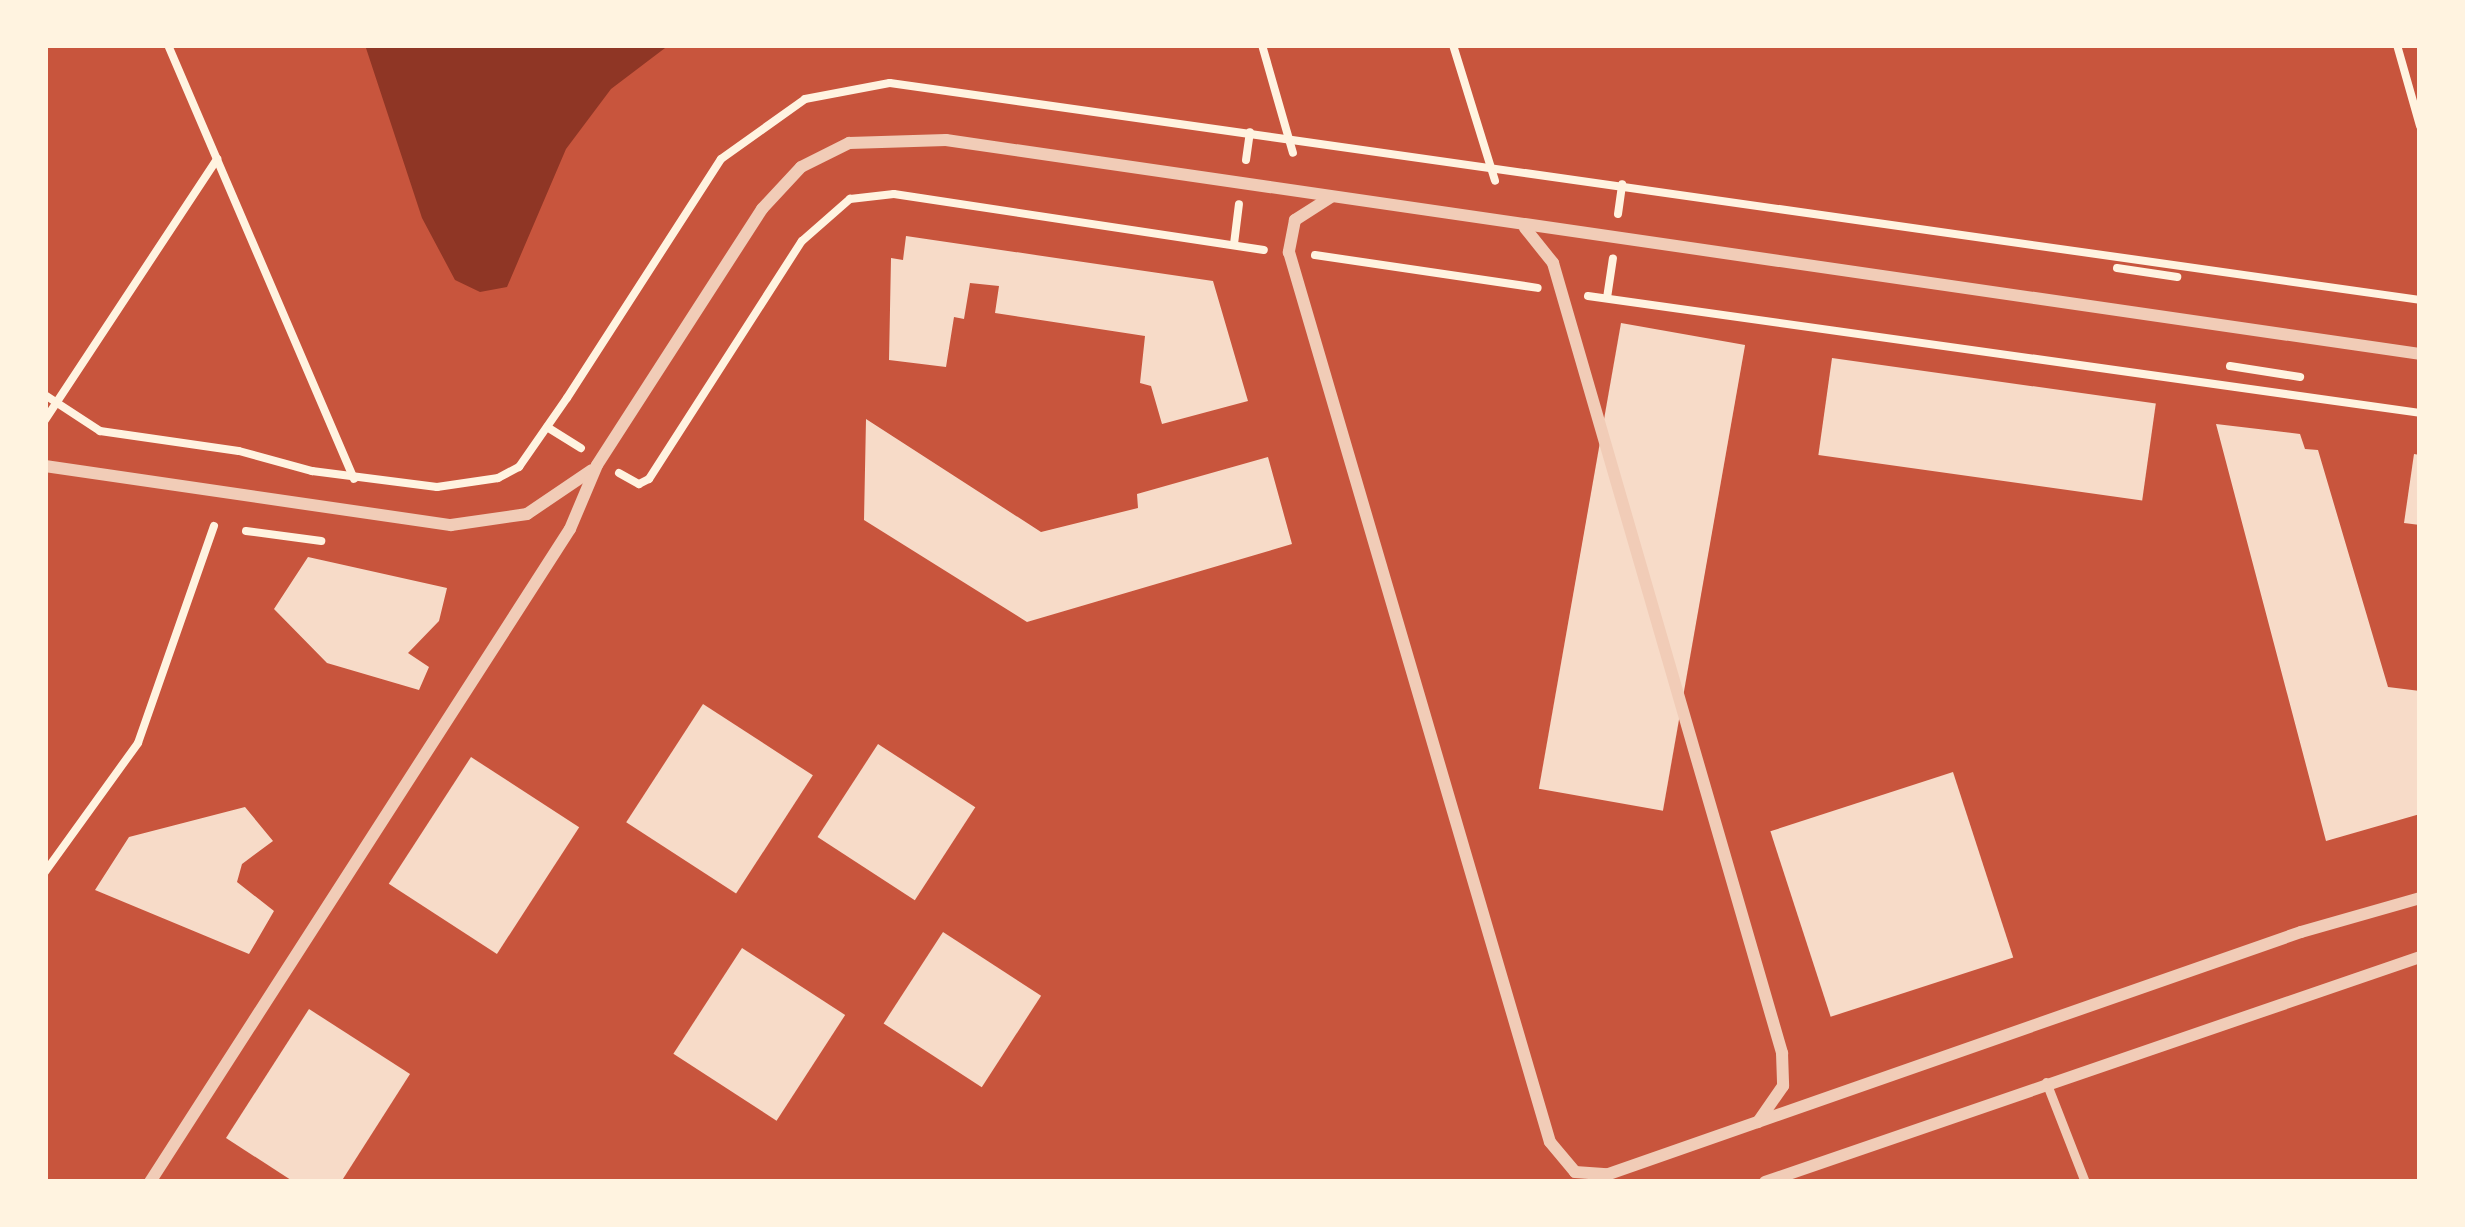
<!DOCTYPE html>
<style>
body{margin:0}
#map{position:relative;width:2465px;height:1227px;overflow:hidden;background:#c8553d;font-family:Raleway,sans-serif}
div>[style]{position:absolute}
.water>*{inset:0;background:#8f3625}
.building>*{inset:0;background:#f7dbc8;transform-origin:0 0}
.path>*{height:8px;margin:-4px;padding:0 4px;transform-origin:4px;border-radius:4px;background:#fff3e0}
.service>*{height:9px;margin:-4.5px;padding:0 4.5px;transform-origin:4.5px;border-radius:4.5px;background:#f1ccb7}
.minor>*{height:12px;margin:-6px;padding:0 6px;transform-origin:6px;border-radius:6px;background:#f1ccb7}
span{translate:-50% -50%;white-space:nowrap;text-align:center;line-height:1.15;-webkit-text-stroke:9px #fff3e0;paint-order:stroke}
.frame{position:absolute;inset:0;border:48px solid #fff3e0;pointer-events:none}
</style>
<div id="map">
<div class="water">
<i style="clip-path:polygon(365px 45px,669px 45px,611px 89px,566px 149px,507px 287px,480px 292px,455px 280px,422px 218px)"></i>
</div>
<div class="building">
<i style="clip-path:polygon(906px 236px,1213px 281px,1248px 401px,1162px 424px,1151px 386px,1140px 383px,1145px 336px,995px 313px,999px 286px,970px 283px,964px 319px,954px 317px,946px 367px,889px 360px,891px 258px,903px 260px)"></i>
<i style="left:1621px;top:323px;width:126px;height:473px;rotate:10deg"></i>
<i style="left:1832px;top:358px;width:327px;height:98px;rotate:8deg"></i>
<i style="clip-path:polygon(866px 419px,1041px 532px,1138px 508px,1137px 494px,1268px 457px,1292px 544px,1027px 622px,864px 520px)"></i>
<i style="clip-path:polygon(2216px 424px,2300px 434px,2305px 449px,2318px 450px,2388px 687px,2420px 691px,2420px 814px,2326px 841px)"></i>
<i style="clip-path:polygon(2414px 454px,2420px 455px,2420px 525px,2404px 523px)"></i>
<i style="clip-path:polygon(308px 557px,447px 588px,439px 621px,408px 653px,429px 667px,419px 690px,327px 663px,274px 609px)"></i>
<i style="left:703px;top:704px;width:131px;height:141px;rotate:33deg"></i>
<i style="left:878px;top:744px;width:116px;height:111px;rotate:33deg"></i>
<i style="left:471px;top:757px;width:129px;height:151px;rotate:33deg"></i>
<i style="left:1953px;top:772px;width:195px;height:192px;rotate:72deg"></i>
<i style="clip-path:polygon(245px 807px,273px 841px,242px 864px,237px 882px,274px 911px,249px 954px,95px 890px,129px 837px)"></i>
<i style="left:943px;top:932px;width:117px;height:109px;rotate:33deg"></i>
<i style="left:742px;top:948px;width:123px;height:126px;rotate:33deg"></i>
<i style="clip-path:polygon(309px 1009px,410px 1074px,341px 1182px,294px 1182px,226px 1138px)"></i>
</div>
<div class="path">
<i style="left:168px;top:45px;width:472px;rotate:66.8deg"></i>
<i style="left:1262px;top:45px;width:112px;rotate:74deg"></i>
<i style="left:1453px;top:45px;width:142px;rotate:72.8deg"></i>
<i style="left:2397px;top:45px;width:84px;rotate:74.1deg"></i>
<i style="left:1246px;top:160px;width:28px;rotate:-82deg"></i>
<i style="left:1618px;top:214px;width:30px;rotate:-82deg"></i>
<i style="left:1234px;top:244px;width:40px;rotate:-82.9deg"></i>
<i style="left:1315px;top:255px;width:225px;rotate:8.4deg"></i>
<i style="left:2117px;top:268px;width:61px;rotate:8.5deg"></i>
<i style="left:1588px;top:296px;width:840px;rotate:8deg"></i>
<i style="left:1607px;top:298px;width:40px;rotate:-81.5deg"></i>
<i style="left:2230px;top:366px;width:71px;rotate:8.9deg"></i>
<i style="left:45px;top:395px;width:66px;rotate:33.2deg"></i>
<i style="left:100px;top:431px;width:140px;rotate:8.2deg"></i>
<i style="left:239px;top:451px;width:76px;rotate:15.3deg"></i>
<i style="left:312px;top:471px;width:126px;rotate:7.3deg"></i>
<i style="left:437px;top:487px;width:62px;rotate:-8.4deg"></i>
<i style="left:498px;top:478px;width:24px;rotate:-28deg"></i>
<i style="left:519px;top:467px;width:84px;rotate:-55.2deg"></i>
<i style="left:567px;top:398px;width:284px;rotate:-57.2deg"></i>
<i style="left:721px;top:159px;width:103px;rotate:-35.5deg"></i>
<i style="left:805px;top:99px;width:86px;rotate:-10.7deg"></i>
<i style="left:890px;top:83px;width:1545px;rotate:8.07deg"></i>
<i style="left:45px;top:420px;width:313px;rotate:-56.6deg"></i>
<i style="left:547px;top:427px;width:40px;rotate:32deg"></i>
<i style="left:619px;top:473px;width:23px;rotate:29deg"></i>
<i style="left:639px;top:484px;width:11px;rotate:-27deg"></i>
<i style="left:649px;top:479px;width:283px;rotate:-57.3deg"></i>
<i style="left:802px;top:241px;width:64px;rotate:-41.2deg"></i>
<i style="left:850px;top:199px;width:44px;rotate:-6.5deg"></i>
<i style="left:894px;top:194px;width:374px;rotate:8.6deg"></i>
<i style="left:246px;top:531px;width:76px;rotate:7.6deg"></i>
<i style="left:45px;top:872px;width:159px;rotate:-54.2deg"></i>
<i style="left:138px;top:743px;width:230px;rotate:-70.7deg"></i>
</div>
<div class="service">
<i style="left:2046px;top:1082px;width:107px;rotate:68.7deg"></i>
</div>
<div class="minor">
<i style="left:1331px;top:197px;width:43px;rotate:147.4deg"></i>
<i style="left:1295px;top:220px;width:33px;rotate:101deg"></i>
<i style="left:1289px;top:252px;width:927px;rotate:73.66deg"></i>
<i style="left:1550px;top:1142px;width:39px;rotate:50deg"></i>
<i style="left:1575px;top:1172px;width:32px;rotate:4deg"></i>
<i style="left:1525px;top:228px;width:45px;rotate:51.3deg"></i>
<i style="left:1553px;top:263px;width:823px;rotate:73.83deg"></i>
<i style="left:1782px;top:1053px;width:33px;rotate:88deg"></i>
<i style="left:1783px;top:1086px;width:44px;rotate:124.8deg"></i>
<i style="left:45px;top:466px;width:410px;rotate:8.3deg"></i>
<i style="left:451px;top:525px;width:77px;rotate:-8.2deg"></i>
<i style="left:527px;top:514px;width:78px;rotate:-34.1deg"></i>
<i style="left:1603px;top:1176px;width:739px;rotate:-19.27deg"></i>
<i style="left:2301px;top:932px;width:124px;rotate:-15.9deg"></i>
<i style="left:150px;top:1182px;width:776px;rotate:-57.25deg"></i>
<i style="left:570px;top:529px;width:69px;rotate:-67.1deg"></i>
<i style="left:597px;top:465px;width:305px;rotate:-57.2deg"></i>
<i style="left:762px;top:209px;width:57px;rotate:-47.1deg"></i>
<i style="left:801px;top:167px;width:54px;rotate:-26.6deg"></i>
<i style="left:849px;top:143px;width:97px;rotate:-1.8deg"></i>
<i style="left:946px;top:140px;width:1489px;rotate:8.26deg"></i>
<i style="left:1765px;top:1182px;width:693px;rotate:-18.96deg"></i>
</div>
<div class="frame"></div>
</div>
